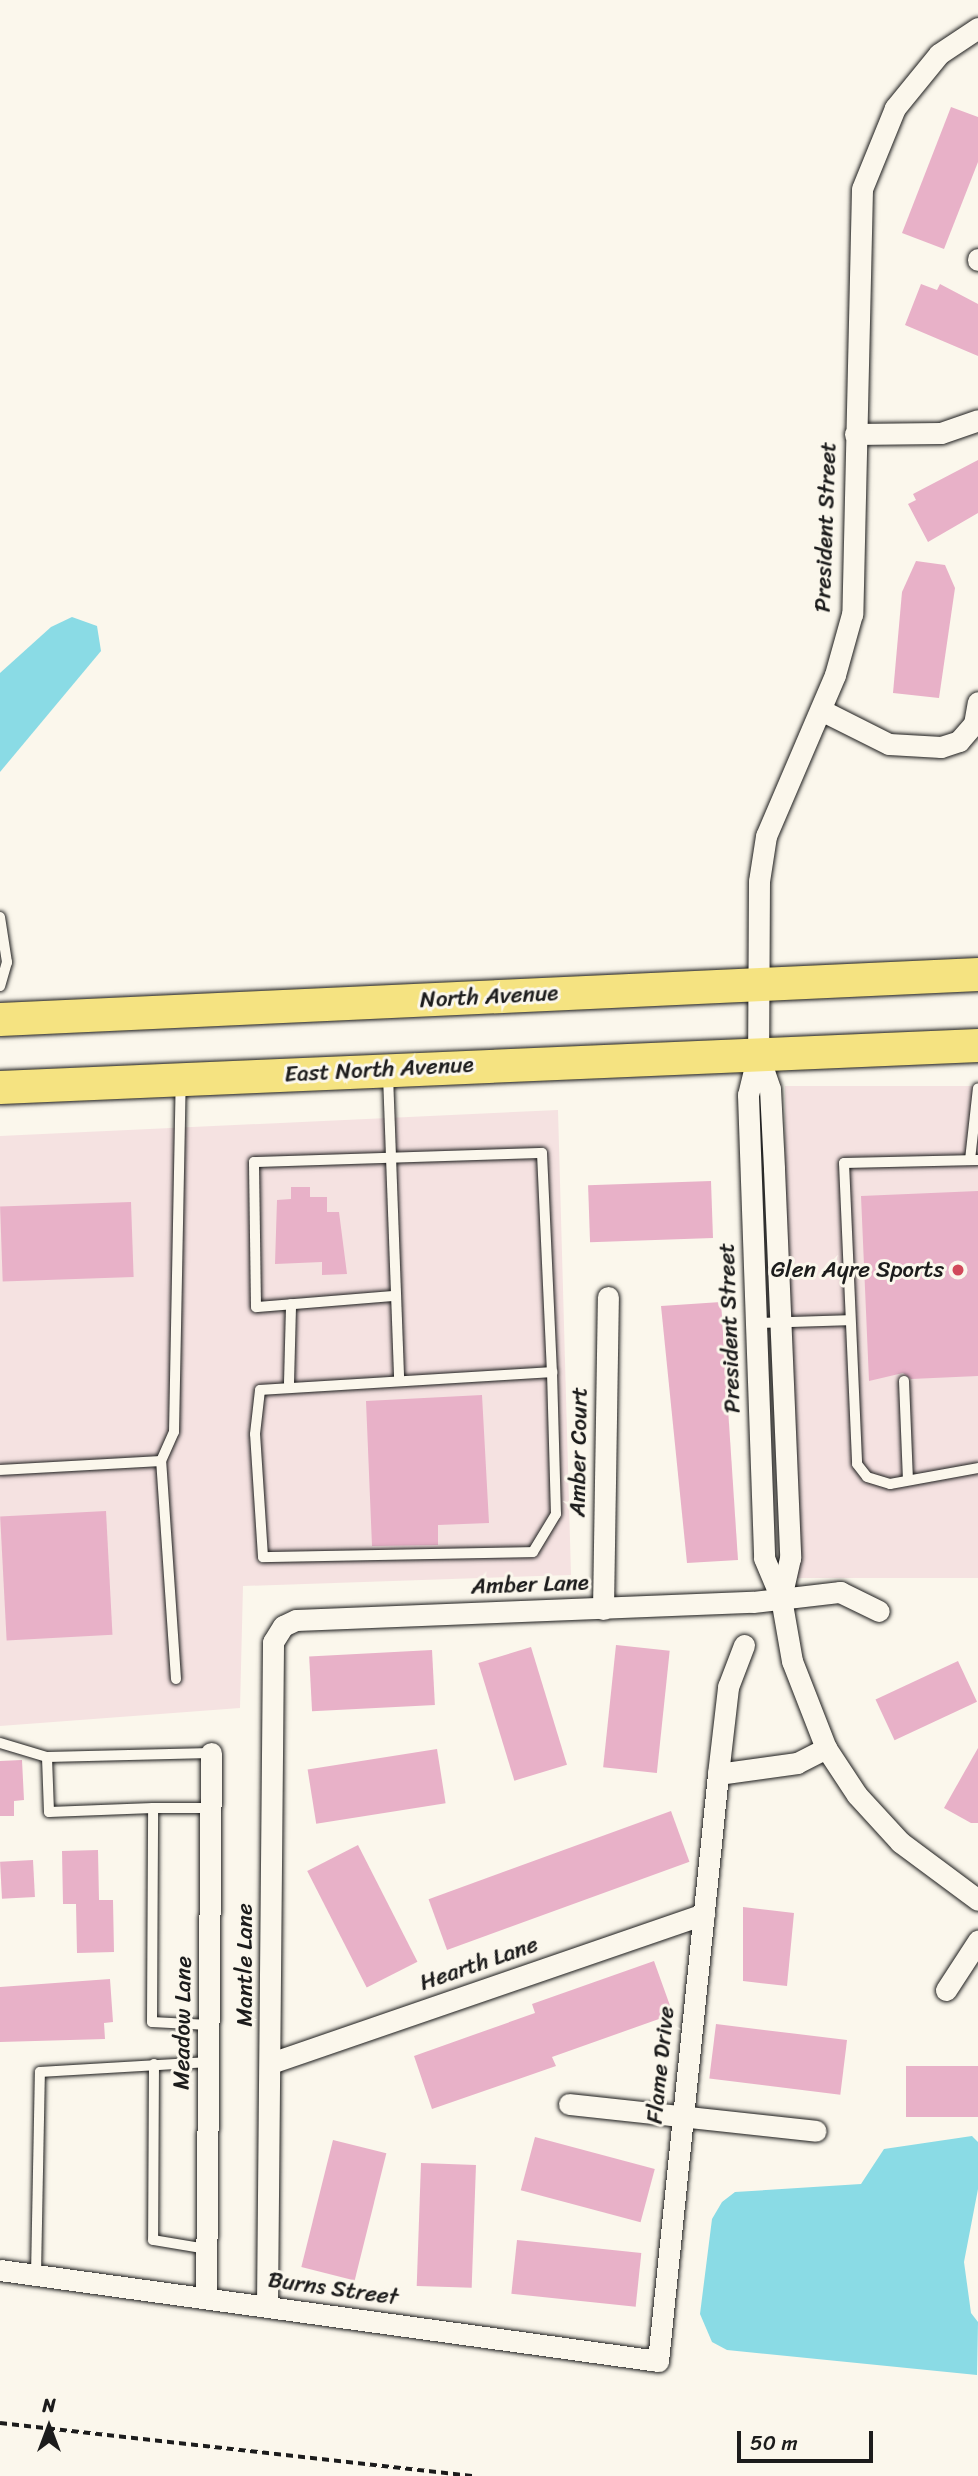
<!DOCTYPE html>
<style>
body{margin:0}
#map{position:relative;width:978px;height:2476px;overflow:hidden;background:#fbf7ec;font-family:Sriracha,sans-serif}
div>[style]{position:absolute}
.built>*{inset:0;background:#f5e2e1;transform-origin:0 0}
.water>*{inset:0;background:#8adbe5}
.building>*{inset:0;background:#e8b1c8;transform-origin:0 0}
.path>*{height:3.5px;margin-top:-1.75px;transform-origin:0;background:repeating-linear-gradient(90deg,#1c1c1c 0 7px,transparent 0 12px)}
.roads{filter:drop-shadow(0 0 2px #1c1c1c) drop-shadow(0 0 2px #1c1c1c)}
.service>*{height:10px;margin:-5px;padding:0 5px;transform-origin:5px;border-radius:5px;background:#fbf7ec}
.minor>*{height:21px;margin:-10.5px;padding:0 10.5px;transform-origin:10.5px;border-radius:10.5px;background:#fbf7ec}
.primary>*{height:33px;margin:-16.5px;padding:0 16.5px;transform-origin:16.5px;border-radius:16.5px;background:#f5e381}
.dots>*{width:19px;height:19px;translate:-50% -50%;box-sizing:border-box;border:4px solid #fbf7ec;border-radius:50%}
span{translate:-50% -50%;white-space:nowrap;text-align:center;line-height:1.15;-webkit-text-stroke:6px #fbf7ec;paint-order:stroke}
.street-label{font-size:23px;color:#1c1c1c}
.poi-label{font-size:23px;color:#1c1c1c}
.right{translate:-100% -50%;text-align:right}
.north{position:absolute;left:14px;top:2392px;width:70px;height:70px;-webkit-text-stroke:5px #fbf7ec;paint-order:stroke;rotate:0deg;font-size:19px;font-weight:700;line-height:28px;text-align:center;color:#1c1c1c}
.north::after{content:'';display:block;margin:auto;width:24px;height:32px;background:#1c1c1c;clip-path:polygon(50% 0,100% 100%,50% 72%,0 100%)}
.scale{position:absolute;left:737px;top:2431px;width:136px;height:32px;box-sizing:border-box;border:4px solid #1c1c1c;border-top:0;padding-left:9px;font-size:21px;line-height:24px;white-space:nowrap;color:#1c1c1c;-webkit-text-stroke:5px #fbf7ec;paint-order:stroke}
</style>
<div id="map">
<div class="built">
<i style="left:978px;top:1086px;width:492px;height:193px;rotate:90deg"></i>
<i style="clip-path:polygon(558px 1110px,571px 1575px,243px 1586px,240px 1708px,0 1726px,0 1136px)"></i>
</div>
<div class="water">
<i style="clip-path:polygon(72px 617px,97px 626px,101px 651px,0 772px,0 673px,51px 627px)"></i>
<i style="clip-path:polygon(972px 2136px,978px 2142px,978px 2189px,964px 2262px,971px 2313px,978px 2322px,977px 2375px,727px 2350px,712px 2342px,700px 2314px,712px 2219px,722px 2202px,735px 2192px,861px 2184px,884px 2149px)"></i>
</div>
<div class="building">
<i style="clip-path:polygon(951px 107px,978px 117px,978px 162px,944px 249px,902px 233px)"></i>
<i style="clip-path:polygon(921px 284px,937px 290px,940px 284px,978px 304px,978px 356px,905px 325px)"></i>
<i style="clip-path:polygon(978px 460px,978px 513px,928px 542px,908px 504px,916px 500px,913px 494px)"></i>
<i style="clip-path:polygon(916px 561px,945px 565px,955px 588px,939px 698px,893px 693px,902px 592px)"></i>
<i style="left:711px;top:1181px;width:57px;height:123px;rotate:88deg"></i>
<i style="clip-path:polygon(291px 1187px,310px 1187px,310px 1197px,327px 1197px,327px 1212px,339px 1212px,347px 1274px,322px 1275px,322px 1262px,275px 1264px,277px 1200px,291px 1199px)"></i>
<i style="clip-path:polygon(978px 1191px,978px 1376px,911px 1379px,903px 1373px,869px 1381px,861px 1196px)"></i>
<i style="left:131px;top:1202px;width:75px;height:131px;rotate:88deg"></i>
<i style="clip-path:polygon(721px 1302px,738px 1560px,687px 1563px,661px 1306px)"></i>
<i style="clip-path:polygon(482px 1395px,489px 1523px,438px 1525px,438px 1545px,372px 1546px,366px 1401px)"></i>
<i style="left:106px;top:1511px;width:124px;height:106px;rotate:87deg"></i>
<i style="left:616px;top:1645px;width:54px;height:123px;rotate:6deg"></i>
<i style="left:531px;top:1647px;width:123px;height:55px;rotate:73deg"></i>
<i style="left:432px;top:1650px;width:55px;height:123px;rotate:87deg"></i>
<i style="left:958px;top:1661px;width:45px;height:91px;rotate:65deg"></i>
<i style="clip-path:polygon(978px 1748px,978px 1823px,971px 1823px,944px 1808px)"></i>
<i style="left:437px;top:1749px;width:55px;height:131px;rotate:81deg"></i>
<i style="clip-path:polygon(22px 1760px,24px 1800px,14px 1801px,14px 1816px,0 1816px,0 1761px)"></i>
<i style="left:671px;top:1811px;width:54px;height:258px;rotate:70deg"></i>
<i style="left:358px;top:1845px;width:131px;height:57px;rotate:63deg"></i>
<i style="clip-path:polygon(98px 1850px,99px 1900px,113px 1900px,114px 1952px,77px 1953px,76px 1904px,63px 1904px,62px 1851px)"></i>
<i style="left:33px;top:1860px;width:37px;height:33px;rotate:87deg"></i>
<i style="clip-path:polygon(743px 1907px,794px 1913px,787px 1986px,743px 1981px)"></i>
<i style="clip-path:polygon(654px 1961px,673px 2014px,552px 2057px,556px 2066px,432px 2109px,414px 2056px,535px 2013px,532px 2004px)"></i>
<i style="clip-path:polygon(110px 1979px,113px 2022px,104px 2023px,105px 2039px,0 2042px,0 1987px)"></i>
<i style="left:716px;top:2024px;width:132px;height:55px;rotate:7deg"></i>
<i style="left:978px;top:2066px;width:51px;height:72px;rotate:90deg"></i>
<i style="left:535px;top:2137px;width:124px;height:55px;rotate:15deg"></i>
<i style="left:333px;top:2140px;width:55px;height:131px;rotate:14deg"></i>
<i style="left:421px;top:2163px;width:55px;height:123px;rotate:2deg"></i>
<i style="left:517px;top:2240px;width:125px;height:54px;rotate:6deg"></i>
</div>
<div class="path">
<i style="left:0;top:2423px;width:475px;rotate:6.4deg"></i>
</div>
<div class="roads">
<div class="service">
<i style="left:0;top:917px;width:46px;rotate:81.2deg"></i>
<i style="left:7px;top:962px;width:25px;rotate:106deg"></i>
<i style="left:388px;top:1075px;width:302px;rotate:87.9deg"></i>
<i style="left:970px;top:1160px;width:72px;rotate:-83.7deg"></i>
<i style="left:978px;top:1160px;width:134px;rotate:178.7deg"></i>
<i style="left:844px;top:1163px;width:301px;rotate:87.5deg"></i>
<i style="left:857px;top:1464px;width:16px;rotate:52deg"></i>
<i style="left:867px;top:1477px;width:24px;rotate:17deg"></i>
<i style="left:890px;top:1484px;width:89px;rotate:-10.3deg"></i>
<i style="left:394px;top:1296px;width:138px;rotate:175.4deg"></i>
<i style="left:256px;top:1307px;width:145px;rotate:-90.8deg"></i>
<i style="left:254px;top:1162px;width:288px;rotate:-1.8deg"></i>
<i style="left:542px;top:1153px;width:219px;rotate:87.4deg"></i>
<i style="left:552px;top:1372px;width:142px;rotate:88.4deg"></i>
<i style="left:556px;top:1514px;width:44px;rotate:121.2deg"></i>
<i style="left:533px;top:1552px;width:270px;rotate:178.9deg"></i>
<i style="left:263px;top:1557px;width:123px;rotate:-93.7deg"></i>
<i style="left:255px;top:1434px;width:44px;rotate:-83.5deg"></i>
<i style="left:260px;top:1390px;width:293px;rotate:-3.5deg"></i>
<i style="left:756px;top:1323px;width:94px;rotate:-1.8deg"></i>
<i style="left:904px;top:1381px;width:98px;rotate:87.7deg"></i>
<i style="left:289px;top:1383px;width:79px;rotate:-88.5deg"></i>
<i style="left:0;top:1470px;width:161px;rotate:-3.2deg"></i>
<i style="left:176px;top:1679px;width:219px;rotate:-93.9deg"></i>
<i style="left:161px;top:1461px;width:32px;rotate:-66deg"></i>
<i style="left:174px;top:1432px;width:349px;rotate:-88.9deg"></i>
<i style="left:0;top:1743px;width:49px;rotate:16.6deg"></i>
<i style="left:153px;top:1808px;width:59px"></i>
<i style="left:209px;top:2025px;width:57px;rotate:-177deg"></i>
<i style="left:152px;top:2022px;width:214px;rotate:-89.7deg"></i>
<i style="left:153px;top:1808px;width:104px;rotate:177.8deg"></i>
<i style="left:49px;top:1812px;width:55px;rotate:-92.1deg"></i>
<i style="left:47px;top:1757px;width:164px;rotate:-1.4deg"></i>
<i style="left:154px;top:2064px;width:176px;rotate:90.3deg"></i>
<i style="left:153px;top:2240px;width:55px;rotate:9.5deg"></i>
<i style="left:36px;top:2275px;width:203px;rotate:-88.9deg"></i>
<i style="left:40px;top:2072px;width:169px;rotate:-3.4deg"></i>
</div>
<div class="minor">
<i style="left:978px;top:28px;width:47px;rotate:146.3deg"></i>
<i style="left:939px;top:54px;width:70px;rotate:129.2deg"></i>
<i style="left:895px;top:108px;width:87px;rotate:112.2deg"></i>
<i style="left:862px;top:189px;width:425px;rotate:91.3deg"></i>
<i style="left:852px;top:614px;width:63px;rotate:105.6deg"></i>
<i style="left:835px;top:675px;width:175px;rotate:113.2deg"></i>
<i style="left:766px;top:836px;width:46px;rotate:98.8deg"></i>
<i style="left:759px;top:881px;width:173px;rotate:90.3deg"></i>
<i style="left:758px;top:1054px;width:42px;rotate:103.7deg"></i>
<i style="left:748px;top:1095px;width:463px;rotate:88deg"></i>
<i style="left:764px;top:1558px;width:43px;rotate:67deg"></i>
<i style="left:781px;top:1598px;width:64px;rotate:80.1deg"></i>
<i style="left:792px;top:1661px;width:93px;rotate:68.7deg"></i>
<i style="left:826px;top:1748px;width:56px;rotate:56.6deg"></i>
<i style="left:857px;top:1795px;width:64px;rotate:47.5deg"></i>
<i style="left:900px;top:1842px;width:97px;rotate:36.6deg"></i>
<i style="left:978px;top:259px;width:1px;rotate:90deg"></i>
<i style="left:855px;top:434px;width:86px;rotate:-0.7deg"></i>
<i style="left:941px;top:433px;width:39px;rotate:-19deg"></i>
<i style="left:821px;top:710px;width:76px;rotate:26.6deg"></i>
<i style="left:889px;top:744px;width:52px;rotate:3.3deg"></i>
<i style="left:941px;top:747px;width:19px;rotate:-18deg"></i>
<i style="left:959px;top:741px;width:23px;rotate:-49deg"></i>
<i style="left:974px;top:724px;width:22px;rotate:-80deg"></i>
<i style="left:758px;top:1054px;width:37px;rotate:71deg"></i>
<i style="left:770px;top:1089px;width:80px;rotate:87.1deg"></i>
<i style="left:774px;top:1169px;width:389px;rotate:87.6deg"></i>
<i style="left:790px;top:1558px;width:41px;rotate:102.7deg"></i>
<i style="left:603px;top:1609px;width:312px;rotate:-89.1deg"></i>
<i style="left:718px;top:1774px;width:88px;rotate:-83.4deg"></i>
<i style="left:728px;top:1687px;width:45px;rotate:-69.1deg"></i>
<i style="left:946px;top:1990px;width:59px;rotate:-56.9deg"></i>
<i style="left:271px;top:2063px;width:458px;rotate:-19deg"></i>
<i style="left:569px;top:2104px;width:248px;rotate:6.2deg"></i>
<i style="left:0;top:2270px;width:664px;rotate:7.87deg"></i>
<i style="left:658px;top:2361px;width:590px;rotate:-84.16deg"></i>
<i style="left:718px;top:1774px;width:80px;rotate:-7.9deg"></i>
<i style="left:797px;top:1763px;width:33px;rotate:-27deg"></i>
<i style="left:206px;top:2295px;width:542px;rotate:-89.47deg"></i>
<i style="left:267px;top:2306px;width:664px;rotate:-89.48deg"></i>
<i style="left:273px;top:1642px;width:19px;rotate:-58deg"></i>
<i style="left:283px;top:1626px;width:14px;rotate:-25deg"></i>
<i style="left:296px;top:1620px;width:457px;rotate:-2.3deg"></i>
<i style="left:753px;top:1602px;width:88px;rotate:-6.6deg"></i>
<i style="left:840px;top:1592px;width:43px;rotate:26deg"></i>
</div>
<div class="primary">
<i style="left:0;top:1019px;width:979px;rotate:-2.63deg"></i>
<i style="left:0;top:1087px;width:979px;rotate:-2.46deg"></i>
</div>
</div>
<div class="dots">
<i style="left:958px;top:1270px;background:#d1495b"></i>
</div>
<div class="street-label">
<span style="left:826px;top:527px;rotate:-88deg">President Street</span>
<span style="left:489px;top:997px;rotate:-3deg">North Avenue</span>
<span style="left:379px;top:1070px;rotate:-3deg">East North Avenue</span>
<span style="left:730px;top:1328px;rotate:-92deg">President Street</span>
<span style="left:579px;top:1452px;rotate:-89deg">Amber Court</span>
<span style="left:530px;top:1585px;rotate:-2deg">Amber Lane</span>
<span style="left:479px;top:1964px;rotate:-19deg">Hearth Lane</span>
<span style="left:245px;top:1965px;rotate:-90deg">Mantle Lane</span>
<span style="left:183px;top:2023px;rotate:-89deg">Meadow Lane</span>
<span style="left:661px;top:2065px;rotate:-84deg">Flame Drive</span>
<span style="left:333px;top:2289px;rotate:8deg">Burns Street</span>
</div>
<div class="poi-label">
<span class="right" style="left:944px;top:1270px">Glen Ayre Sports</span>
</div>
<div class="north">N</div>
<div class="scale">50 m</div>
</div>
